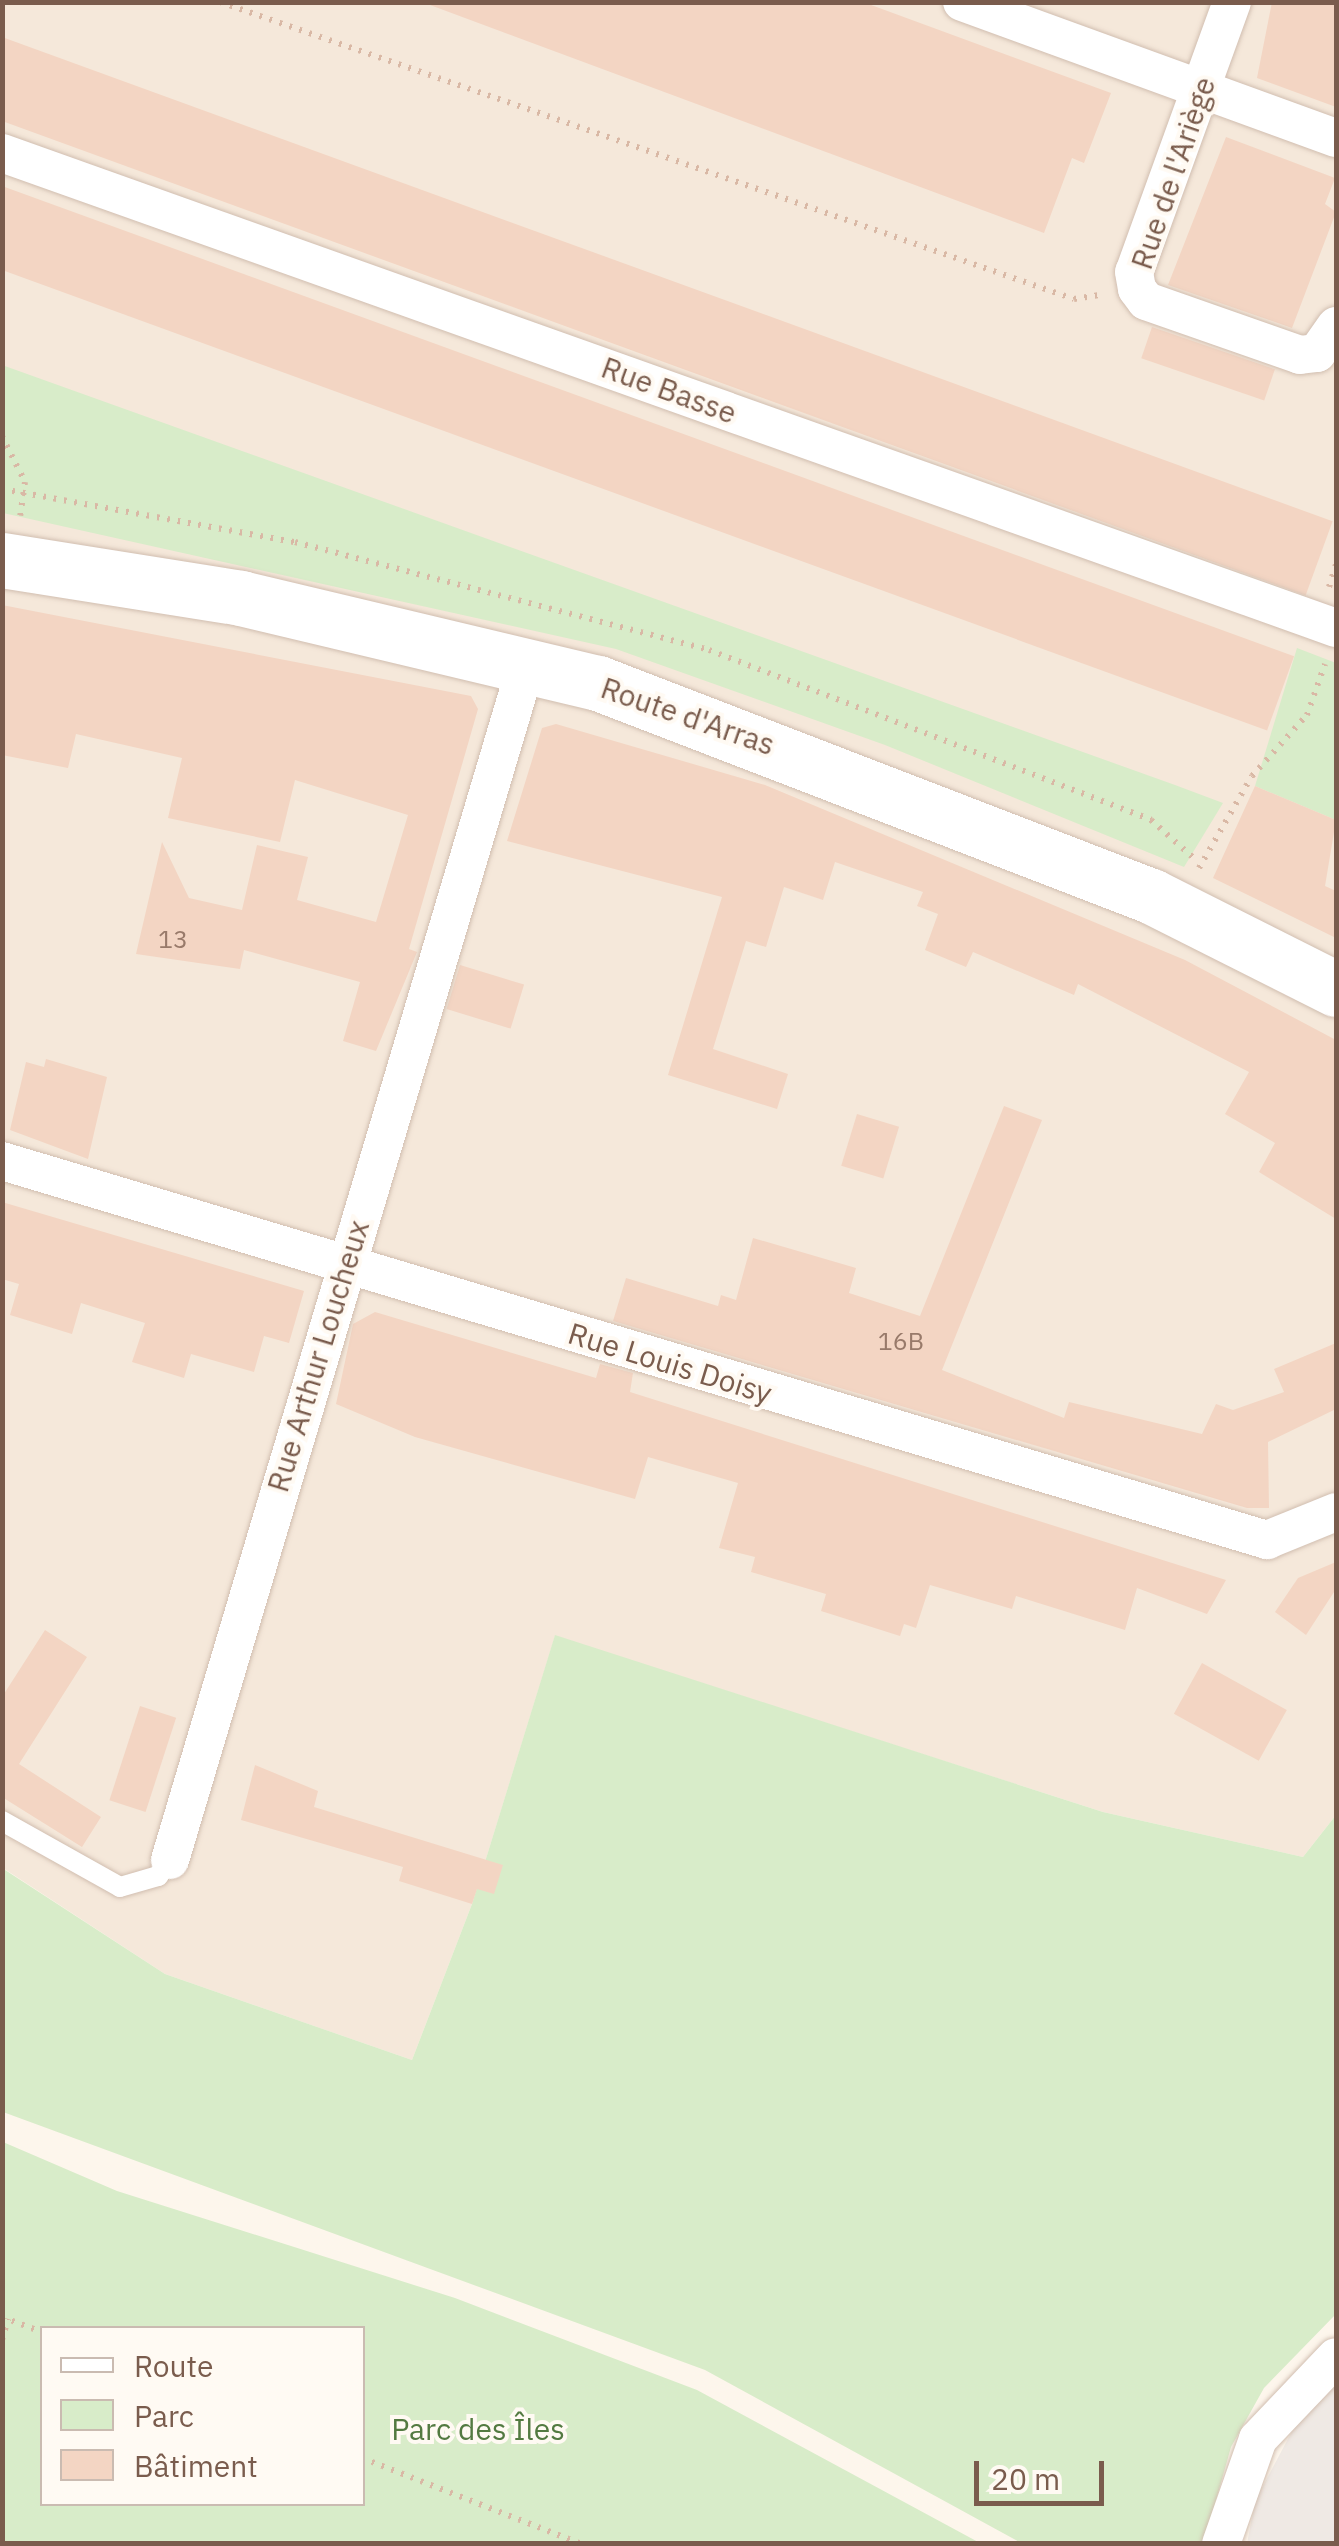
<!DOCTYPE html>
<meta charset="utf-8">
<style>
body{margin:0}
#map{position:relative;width:1339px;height:2546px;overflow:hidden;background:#fdf6ec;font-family:"IBM Plex Sans",sans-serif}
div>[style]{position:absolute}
.residential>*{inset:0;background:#f5e8da}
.industrial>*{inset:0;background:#efe9e4}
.green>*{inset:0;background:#d8ecc9}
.building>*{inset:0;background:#f3d5c3;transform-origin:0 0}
.path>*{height:6px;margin-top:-3px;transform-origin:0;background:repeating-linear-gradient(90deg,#d9b8a5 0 2.5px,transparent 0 10.5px)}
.roads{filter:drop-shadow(0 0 2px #d1beb0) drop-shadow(0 0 2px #d1beb0)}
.service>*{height:20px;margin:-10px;padding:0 10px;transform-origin:10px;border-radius:10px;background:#fff}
.minor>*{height:38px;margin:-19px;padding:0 19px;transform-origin:19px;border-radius:19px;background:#fff}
.secondary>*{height:55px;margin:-27.5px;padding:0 27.5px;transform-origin:27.5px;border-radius:27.5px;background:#fff}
span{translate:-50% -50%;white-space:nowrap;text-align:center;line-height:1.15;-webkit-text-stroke:8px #fffaf3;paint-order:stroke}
.number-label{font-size:25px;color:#987a6a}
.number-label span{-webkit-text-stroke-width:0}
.street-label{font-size:30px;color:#7a5c4d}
.park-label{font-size:30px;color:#537a41}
.frame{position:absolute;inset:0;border:5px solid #7a5c4d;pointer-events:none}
.legend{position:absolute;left:40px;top:2326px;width:325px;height:180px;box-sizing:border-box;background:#fffaf3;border:2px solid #cabbb1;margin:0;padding:12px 18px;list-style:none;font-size:30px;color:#7a5c4d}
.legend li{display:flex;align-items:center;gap:20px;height:50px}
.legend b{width:50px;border:2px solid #cabbb1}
.scale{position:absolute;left:974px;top:2461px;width:130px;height:45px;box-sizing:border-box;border:5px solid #7a5c4d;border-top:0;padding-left:12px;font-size:30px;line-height:35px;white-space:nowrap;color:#7a5c4d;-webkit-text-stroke:8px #fffaf3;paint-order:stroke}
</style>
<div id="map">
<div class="residential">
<i style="clip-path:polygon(2px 3px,1336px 3px,1336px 1815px,1303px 1857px,1103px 1812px,555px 1636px,472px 1904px,412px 2060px,165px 1974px,3px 1868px)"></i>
</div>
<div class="industrial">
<i style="clip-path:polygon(1336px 2381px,1336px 2543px,1247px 2544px,1255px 2501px,1298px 2420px)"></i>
</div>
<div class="green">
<i style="clip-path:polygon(2px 365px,1175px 785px,1223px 803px,1184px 867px,885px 745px,616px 649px,3px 513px)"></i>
<i style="clip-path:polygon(1297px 648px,1336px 663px,1336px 820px,1255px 786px)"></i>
<i style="clip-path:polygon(555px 1635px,1103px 1812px,1303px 1857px,1336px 1815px,1336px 2314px,1264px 2388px,1231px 2447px,1204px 2543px,1021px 2543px,705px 2370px,3px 2112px,2px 1868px,165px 1974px,412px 2060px,472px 1904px)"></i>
<i style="clip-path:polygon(evenodd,3px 2142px,117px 2191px,455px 2298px,697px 2390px,980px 2543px,3px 2543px,3px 2142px,42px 2328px,362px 2328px,362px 2504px,42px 2504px,42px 2328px)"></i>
</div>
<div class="building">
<i style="clip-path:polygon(422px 2px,863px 2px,1111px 93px,1084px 163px,1072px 158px,1044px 233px)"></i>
<i style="clip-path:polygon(1272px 2px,1336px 2px,1336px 107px,1257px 78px)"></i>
<i style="left:2px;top:37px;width:1416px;height:79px;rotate:20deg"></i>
<i style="clip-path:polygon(1226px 137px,1335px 178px,1325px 204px,1336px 212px,1292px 328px,1168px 285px)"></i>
<i style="left:2px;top:186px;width:1375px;height:79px;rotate:20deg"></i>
<i style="left:1152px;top:327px;width:130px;height:33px;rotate:19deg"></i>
<i style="clip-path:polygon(2px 605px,471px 696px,478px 709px,409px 949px,417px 952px,376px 1051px,343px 1041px,360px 982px,244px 950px,240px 969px,136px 954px,162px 842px,189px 898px,242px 910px,257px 845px,308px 857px,297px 900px,376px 922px,408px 815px,295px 780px,280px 842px,168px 818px,182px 758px,76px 734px,68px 768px,2px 755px)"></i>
<i style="clip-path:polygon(556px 724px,765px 785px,1185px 960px,1336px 1040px,1336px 1219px,1259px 1172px,1275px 1143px,1225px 1114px,1249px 1072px,1078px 984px,1074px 995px,973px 952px,966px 967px,925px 950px,938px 914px,917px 906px,923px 892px,835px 862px,823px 900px,784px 887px,766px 947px,746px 941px,713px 1049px,788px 1074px,777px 1109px,668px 1075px,722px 897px,507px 841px,542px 728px)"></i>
<i style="clip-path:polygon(1255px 786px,1336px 820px,1325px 886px,1336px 891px,1336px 938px,1213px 878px)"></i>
<i style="left:460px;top:965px;width:67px;height:46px;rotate:17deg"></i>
<i style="clip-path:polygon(46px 1059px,107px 1077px,88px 1159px,10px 1130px,26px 1062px,44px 1067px)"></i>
<i style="clip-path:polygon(1004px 1106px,1042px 1120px,942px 1370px,1064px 1418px,1069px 1402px,1202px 1434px,1216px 1404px,1233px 1410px,1284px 1392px,1274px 1369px,1336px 1343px,1336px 1409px,1268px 1442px,1269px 1508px,1247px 1508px,613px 1321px,626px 1278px,718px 1306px,721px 1295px,736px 1300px,753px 1238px,856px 1268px,849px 1293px,920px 1316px)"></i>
<i style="left:857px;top:1114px;width:44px;height:54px;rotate:17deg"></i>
<i style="clip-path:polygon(2px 1202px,304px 1291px,289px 1343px,264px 1336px,254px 1372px,191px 1354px,184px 1378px,132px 1362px,145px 1323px,81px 1303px,72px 1334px,10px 1315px,19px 1284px,2px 1279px)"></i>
<i style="clip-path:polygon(375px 1312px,596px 1378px,600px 1364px,633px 1373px,630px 1392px,1226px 1580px,1207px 1614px,1137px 1588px,1125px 1630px,1016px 1596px,1012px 1609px,930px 1585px,916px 1628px,904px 1624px,900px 1636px,821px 1611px,826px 1594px,751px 1572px,755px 1557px,719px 1548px,738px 1483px,648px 1457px,635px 1499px,415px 1437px,336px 1404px,353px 1324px)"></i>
<i style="clip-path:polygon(1336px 1562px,1336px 1589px,1306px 1635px,1275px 1612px,1298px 1578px)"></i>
<i style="clip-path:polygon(45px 1630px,87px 1657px,19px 1764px,101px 1817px,82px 1847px,2px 1797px,2px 1697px)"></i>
<i style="left:1202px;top:1663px;width:97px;height:58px;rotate:29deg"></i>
<i style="left:140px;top:1706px;width:38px;height:99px;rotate:18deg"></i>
<i style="clip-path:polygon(255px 1765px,318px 1791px,314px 1807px,503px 1865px,494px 1894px,477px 1889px,472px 1904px,399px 1881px,403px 1867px,241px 1820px)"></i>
</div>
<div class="path">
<i style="left:220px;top:2px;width:904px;rotate:19.18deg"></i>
<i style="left:1074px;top:299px;width:24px;rotate:-9deg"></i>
<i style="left:2px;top:436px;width:51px;rotate:63.4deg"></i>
<i style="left:25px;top:482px;width:34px;rotate:98deg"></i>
<i style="left:2px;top:489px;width:298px;rotate:10.3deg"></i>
<i style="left:295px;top:542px;width:428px;rotate:14.6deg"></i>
<i style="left:709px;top:650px;width:474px;rotate:21deg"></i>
<i style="left:1151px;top:820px;width:62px;rotate:41.7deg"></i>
<i style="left:1329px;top:587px;width:24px;rotate:-73deg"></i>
<i style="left:1199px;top:868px;width:106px;rotate:-60.1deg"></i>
<i style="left:1252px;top:776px;width:82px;rotate:-48deg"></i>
<i style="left:1307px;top:715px;width:54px;rotate:-70.6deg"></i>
<i style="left:2px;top:2317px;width:43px;rotate:20.6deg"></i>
<i style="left:2px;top:2340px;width:22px;rotate:-74deg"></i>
<i style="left:362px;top:2458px;width:236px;rotate:21.4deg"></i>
</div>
<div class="roads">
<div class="service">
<i style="left:2px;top:1821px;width:135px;rotate:29.2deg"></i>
<i style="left:120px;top:1887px;width:40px;rotate:-16deg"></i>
<i style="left:158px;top:1876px;width:20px;rotate:-53deg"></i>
</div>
<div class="minor">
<i style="left:962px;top:2px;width:398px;rotate:20deg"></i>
<i style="left:1232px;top:2px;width:287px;rotate:109.9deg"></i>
<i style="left:1134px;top:272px;width:17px;rotate:80deg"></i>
<i style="left:1137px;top:289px;width:15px;rotate:53deg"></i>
<i style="left:1146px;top:301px;width:163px;rotate:19.3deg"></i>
<i style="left:1300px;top:355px;width:17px;rotate:-7deg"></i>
<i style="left:1317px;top:353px;width:33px;rotate:-55deg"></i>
<i style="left:2px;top:153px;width:1416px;rotate:19.6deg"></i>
<i style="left:2px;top:1161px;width:1321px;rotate:16.68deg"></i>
<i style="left:1267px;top:1540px;width:74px;rotate:-22.1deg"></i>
<i style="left:170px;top:1860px;width:1246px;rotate:-73.4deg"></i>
<i style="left:1221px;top:2544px;width:111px;rotate:-70.6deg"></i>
<i style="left:1258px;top:2439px;width:113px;rotate:-46.4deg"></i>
</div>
<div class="secondary">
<i style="left:2px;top:560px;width:242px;rotate:9deg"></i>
<i style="left:241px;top:598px;width:367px;rotate:13.4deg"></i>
<i style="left:598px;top:683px;width:593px;rotate:21.07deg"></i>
<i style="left:1151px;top:896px;width:207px;rotate:26.7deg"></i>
</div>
</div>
<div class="number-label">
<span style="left:173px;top:939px">13</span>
<span style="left:901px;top:1341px">16B</span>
</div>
<div class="street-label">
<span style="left:1173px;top:173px;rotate:-71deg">Rue de l'Ariège</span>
<span style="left:669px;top:390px;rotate:20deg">Rue Basse</span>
<span style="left:688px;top:716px;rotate:19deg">Route d'Arras</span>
<span style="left:318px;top:1356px;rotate:-73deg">Rue Arthur Loucheux</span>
<span style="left:670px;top:1363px;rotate:17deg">Rue Louis Doisy</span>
</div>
<div class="park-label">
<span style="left:478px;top:2429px">Parc des Îles</span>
</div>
<div class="frame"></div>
<ul class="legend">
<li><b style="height:12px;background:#fff"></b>Route</li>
<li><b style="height:28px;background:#d8ecc9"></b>Parc</li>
<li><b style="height:28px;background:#f3d5c3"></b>Bâtiment</li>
</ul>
<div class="scale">20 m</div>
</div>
